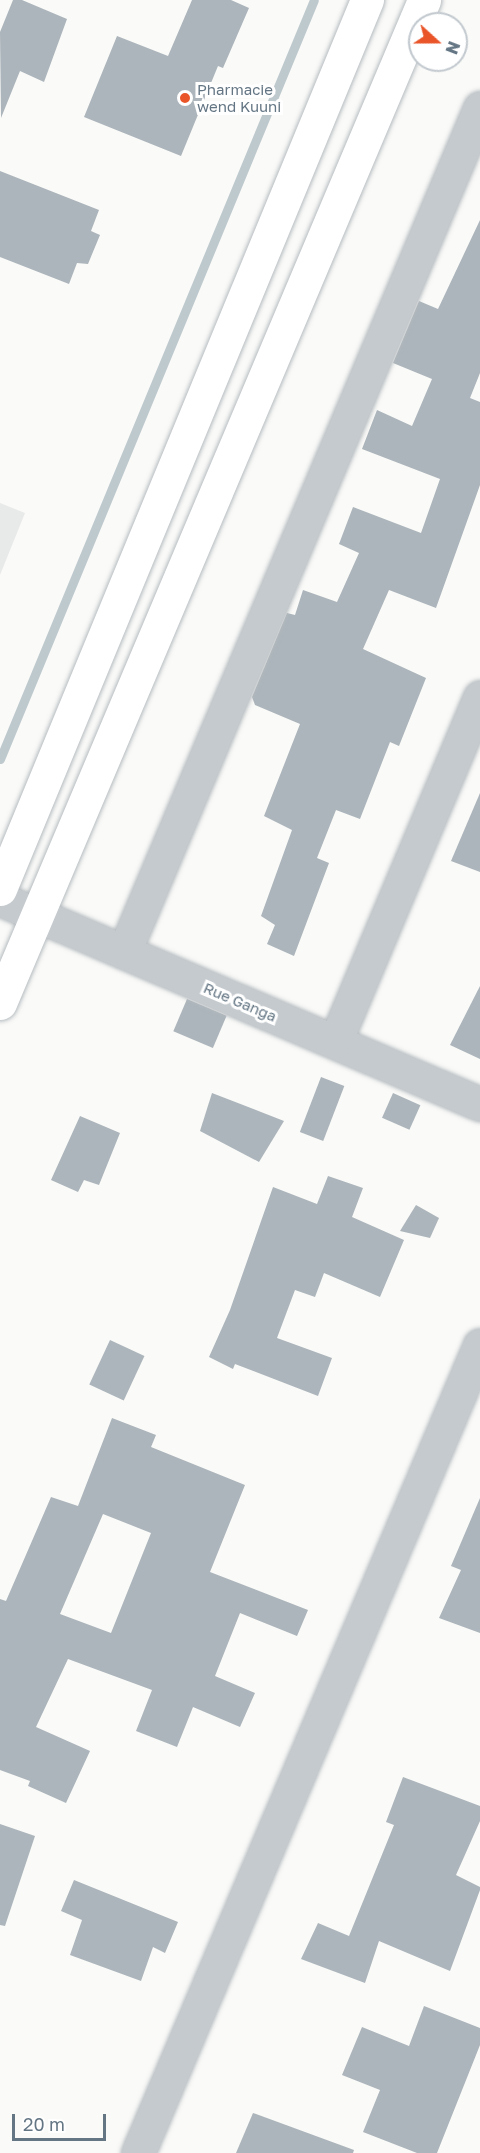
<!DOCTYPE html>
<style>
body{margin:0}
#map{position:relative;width:480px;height:2153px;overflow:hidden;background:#fafaf8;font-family:"Golos Text",sans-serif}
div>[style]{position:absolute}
.built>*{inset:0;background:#e8e9e9}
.stream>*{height:9px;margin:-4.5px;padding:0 4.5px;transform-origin:4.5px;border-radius:4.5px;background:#bec9ce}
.building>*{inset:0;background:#acb5bb;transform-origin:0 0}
.roads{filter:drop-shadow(0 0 2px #b6bcc0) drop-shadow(0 0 2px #b6bcc0)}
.minor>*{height:33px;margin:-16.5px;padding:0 16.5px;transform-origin:16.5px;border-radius:16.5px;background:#c5cace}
.primary>*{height:33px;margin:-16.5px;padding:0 16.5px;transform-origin:16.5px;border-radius:16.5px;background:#fff}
.dots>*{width:16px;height:16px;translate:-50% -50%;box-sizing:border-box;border:3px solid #fff;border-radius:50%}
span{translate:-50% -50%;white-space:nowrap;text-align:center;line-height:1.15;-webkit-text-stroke:6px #fff;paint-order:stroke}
.poi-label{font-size:15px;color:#647684}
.left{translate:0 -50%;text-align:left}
.street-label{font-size:15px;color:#647684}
.north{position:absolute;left:408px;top:12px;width:60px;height:60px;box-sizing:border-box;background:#fff;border:2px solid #c1c8ce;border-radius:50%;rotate:111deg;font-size:16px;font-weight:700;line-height:24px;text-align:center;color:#647684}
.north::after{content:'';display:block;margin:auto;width:21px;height:27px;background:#e95529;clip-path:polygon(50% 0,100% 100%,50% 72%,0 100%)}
.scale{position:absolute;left:12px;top:2114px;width:94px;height:27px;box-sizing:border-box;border:3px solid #647684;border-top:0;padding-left:8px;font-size:18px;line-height:21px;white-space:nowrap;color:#647684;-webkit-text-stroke:4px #fff;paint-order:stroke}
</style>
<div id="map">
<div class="built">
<i style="clip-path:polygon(0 503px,25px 513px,0 575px)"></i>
</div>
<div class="stream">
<i style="left:0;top:759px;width:821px;rotate:-67.53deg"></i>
</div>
<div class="building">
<i style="clip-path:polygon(13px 0,22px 0,67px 19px,44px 82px,20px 71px,1px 118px,0 32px)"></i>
<i style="clip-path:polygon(192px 0,231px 0,249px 8px,223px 68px,218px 66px,181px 156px,84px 117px,117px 36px,168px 56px)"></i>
<i style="clip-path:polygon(0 171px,99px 210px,91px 231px,100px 235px,88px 264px,77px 263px,69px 284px,0 257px)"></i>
<i style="clip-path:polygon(480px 220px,480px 373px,470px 398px,480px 402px,480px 485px,436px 608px,389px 590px,363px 649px,426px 678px,399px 746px,390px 742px,360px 819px,336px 810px,317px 858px,329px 863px,294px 956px,267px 944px,275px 925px,261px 916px,292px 830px,264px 816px,300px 724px,255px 705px,252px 697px,287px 613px,295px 615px,303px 590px,337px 602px,359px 553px,339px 544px,353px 507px,421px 533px,440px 479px,362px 449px,377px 410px,412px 426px,432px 379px,393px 363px,419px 301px,438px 309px)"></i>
<i style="clip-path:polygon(480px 793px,480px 872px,451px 861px)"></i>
<i style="clip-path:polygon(480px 986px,480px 1059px,450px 1045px)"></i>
<i style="left:187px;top:999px;width:43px;height:35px;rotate:23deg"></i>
<i style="left:321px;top:1077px;width:25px;height:59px;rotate:21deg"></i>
<i style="clip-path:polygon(212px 1093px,284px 1121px,259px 1162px,200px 1131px)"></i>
<i style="left:393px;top:1093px;width:30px;height:27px;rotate:24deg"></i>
<i style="clip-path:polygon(80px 1116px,120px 1133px,99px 1185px,84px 1180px,78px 1192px,51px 1180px)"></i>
<i style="clip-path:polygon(328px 1176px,363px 1188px,352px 1217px,404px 1240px,380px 1297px,324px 1273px,315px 1297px,295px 1290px,277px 1338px,332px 1358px,318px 1396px,235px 1364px,233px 1369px,209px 1357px,230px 1310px,273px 1187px,317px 1204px)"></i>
<i style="clip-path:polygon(416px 1205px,439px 1218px,430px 1238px,400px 1231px)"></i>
<i style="left:110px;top:1340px;width:38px;height:49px;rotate:25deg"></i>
<i style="clip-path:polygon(evenodd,112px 1418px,156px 1435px,151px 1447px,245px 1485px,210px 1572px,308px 1610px,297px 1636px,240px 1613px,215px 1676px,255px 1693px,240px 1727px,193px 1707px,177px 1747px,136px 1731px,152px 1690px,68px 1659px,36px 1727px,90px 1751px,66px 1803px,28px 1786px,30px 1781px,0 1770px,0 1599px,6px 1601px,51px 1497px,78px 1506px,112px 1418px,103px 1514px,151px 1533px,111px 1633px,60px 1614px,103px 1514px)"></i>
<i style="clip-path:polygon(480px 1498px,480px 1633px,439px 1618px,461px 1570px,451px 1566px)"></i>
<i style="clip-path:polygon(403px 1777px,480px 1806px,480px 1821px,456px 1875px,480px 1887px,480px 1890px,450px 1971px,379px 1941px,365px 1983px,301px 1959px,318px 1923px,349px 1936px,394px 1825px,386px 1822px)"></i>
<i style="clip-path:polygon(0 1824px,35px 1836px,5px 1926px,0 1925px)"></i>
<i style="clip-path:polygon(74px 1880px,178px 1922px,165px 1953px,153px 1947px,141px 1981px,70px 1955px,82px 1920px,61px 1911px)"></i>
<i style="clip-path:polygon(424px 2006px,480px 2028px,480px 2045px,437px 2153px,417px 2153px,363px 2132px,380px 2090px,342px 2075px,362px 2027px,409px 2046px)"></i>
<i style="clip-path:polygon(253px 2113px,354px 2150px,353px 2153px,236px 2153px)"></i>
</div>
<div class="roads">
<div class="minor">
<i style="left:0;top:899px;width:522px;rotate:23.13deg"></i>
<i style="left:124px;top:952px;width:916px;rotate:-67.13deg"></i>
<i style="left:335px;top:1042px;width:374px;rotate:-67.2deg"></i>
<i style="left:138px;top:2153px;width:877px;rotate:-67.06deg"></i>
</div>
<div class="primary">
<i style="left:0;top:889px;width:962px;rotate:-67.57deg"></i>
<i style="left:0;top:1003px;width:1089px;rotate:-67.08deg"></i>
</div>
</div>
<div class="dots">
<i style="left:185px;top:98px;background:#e95529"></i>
</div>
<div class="poi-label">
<span class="left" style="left:197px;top:98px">Pharmacie<br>wend Kuuni</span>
</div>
<div class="street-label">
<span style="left:240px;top:1002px;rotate:23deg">Rue Ganga</span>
</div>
<div class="north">N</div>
<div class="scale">20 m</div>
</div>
